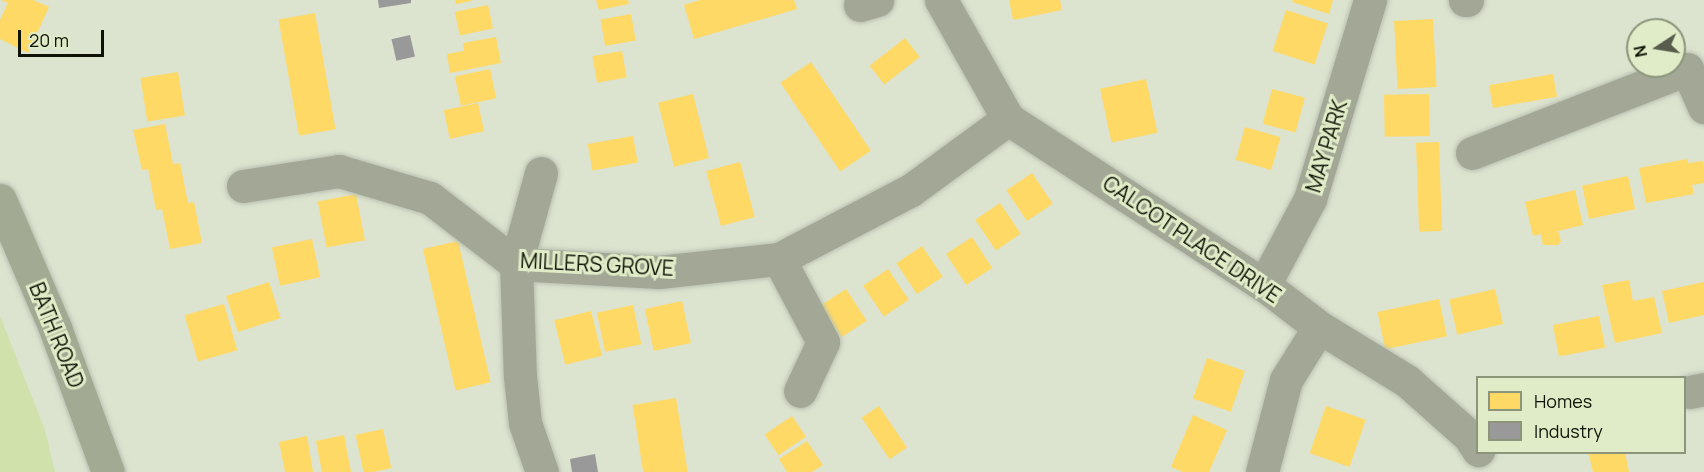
<!DOCTYPE html>
<style>
body{margin:0}
#map{position:relative;width:1704px;height:472px;overflow:hidden;background:#dce3cf;font-family:Manrope,sans-serif}
div>[style]{position:absolute}
.green>*{inset:0;background:#d1e1ac}
.homes>*{inset:0;background:#ffd966;transform-origin:0 0}
.industry>*{inset:0;background:#999;transform-origin:0 0}
.roads{filter:drop-shadow(0 0 2px #bac0b1) drop-shadow(0 0 2px #bac0b1)}
.minor>*{height:33px;margin:-16.5px;padding:0 16.5px;transform-origin:16.5px;border-radius:16.5px;background:#a2a895}
.major>*{height:33px;margin:-16.5px;padding:0 16.5px;transform-origin:16.5px;border-radius:16.5px;background:#a3aa94}
span{translate:-50% -50%;white-space:nowrap;text-align:center;line-height:1.15;-webkit-text-stroke:6px #e0ebc7;paint-order:stroke}
.street-label{font-size:21px;color:#0f1306}
.legend{position:absolute;left:1476px;top:376px;width:210px;height:78px;box-sizing:border-box;background:#e0ebc7;border:2px solid #8c957a;margin:0;padding:8px 10px;list-style:none;font-size:18px;color:#0f1306}
.legend li{display:flex;align-items:center;gap:12px;height:30px}
.legend b{width:30px;border:2px solid #8c957a}
.north{position:absolute;left:1626px;top:18px;width:60px;height:60px;box-sizing:border-box;background:#e0ebc7;border:2px solid #8c957a;border-radius:50%;rotate:258deg;font-size:16px;font-weight:700;line-height:24px;text-align:center;color:#0f1306}
.north::after{content:'';display:block;margin:auto;width:21px;height:27px;background:#575c4c;clip-path:polygon(50% 0,100% 100%,50% 72%,0 100%)}
.scale{position:absolute;left:18px;top:30px;width:86px;height:27px;box-sizing:border-box;border:3px solid #0f1306;border-top:0;padding-left:8px;font-size:18px;line-height:21px;white-space:nowrap;color:#0f1306;-webkit-text-stroke:4px #e0ebc7;paint-order:stroke}
</style>
<div id="map">
<div class="green">
<i style="clip-path:polygon(0 316px,45px 430px,55px 472px,0 472px)"></i>
</div>
<div class="homes">
<i style="clip-path:polygon(1px 0,33px 0,49px 7px,28px 53px,0 39px,0 20px,8px 3px)"></i>
<i style="clip-path:polygon(455px 0,471px 0,471px 1px,456px 4px)"></i>
<i style="clip-path:polygon(596px 0,628px 0,629px 4px,599px 10px)"></i>
<i style="clip-path:polygon(700px 0,794px 0,797px 9px,694px 39px,684px 5px)"></i>
<i style="clip-path:polygon(1009px 0,1060px 0,1062px 10px,1013px 20px)"></i>
<i style="clip-path:polygon(1293px 0,1333px 0,1329px 14px,1292px 2px)"></i>
<i style="left:488px;top:5px;width:24px;height:34px;rotate:78deg"></i>
<i style="left:1286px;top:10px;width:44px;height:43px;rotate:18deg"></i>
<i style="left:315px;top:13px;width:118px;height:37px;rotate:80deg"></i>
<i style="left:631px;top:14px;width:27px;height:31px;rotate:80deg"></i>
<i style="left:1433px;top:19px;width:68px;height:39px;rotate:87deg"></i>
<i style="clip-path:polygon(496px 37px,501px 63px,450px 73px,447px 54px,464px 51px,463px 43px)"></i>
<i style="left:905px;top:38px;width:24px;height:45px;rotate:52deg"></i>
<i style="left:622px;top:51px;width:27px;height:30px;rotate:80deg"></i>
<i style="left:811px;top:62px;width:107px;height:37px;rotate:56deg"></i>
<i style="left:490px;top:69px;width:30px;height:36px;rotate:78deg"></i>
<i style="left:178px;top:72px;width:44px;height:38px;rotate:81deg"></i>
<i style="left:1553px;top:74px;width:23px;height:65px;rotate:80deg"></i>
<i style="left:1146px;top:79px;width:55px;height:47px;rotate:78deg"></i>
<i style="left:1272px;top:89px;width:34px;height:36px;rotate:15deg"></i>
<i style="left:693px;top:94px;width:66px;height:36px;rotate:76deg"></i>
<i style="left:1429px;top:94px;width:42px;height:45px;rotate:89deg"></i>
<i style="left:478px;top:103px;width:29px;height:35px;rotate:78deg"></i>
<i style="clip-path:polygon(165px 124px,173px 164px,180px 163px,188px 203px,194px 202px,202px 243px,170px 249px,162px 209px,156px 210px,148px 169px,142px 170px,133px 130px)"></i>
<i style="left:1245px;top:127px;width:37px;height:34px;rotate:16deg"></i>
<i style="left:633px;top:136px;width:27px;height:46px;rotate:80deg"></i>
<i style="left:1439px;top:142px;width:89px;height:23px;rotate:88deg"></i>
<i style="clip-path:polygon(1687px 159px,1688px 163px,1703px 161px,1704px 167px,1704px 183px,1692px 185px,1694px 194px,1646px 203px,1639px 168px)"></i>
<i style="left:740px;top:162px;width:57px;height:35px;rotate:75deg"></i>
<i style="left:1032px;top:173px;width:37px;height:31px;rotate:56deg"></i>
<i style="left:1628px;top:176px;width:34px;height:47px;rotate:78deg"></i>
<i style="clip-path:polygon(1575px 190px,1583px 225px,1558px 231px,1561px 241px,1558px 245px,1543px 245px,1541px 234px,1533px 236px,1525px 202px)"></i>
<i style="left:356px;top:194px;width:47px;height:39px;rotate:79deg"></i>
<i style="left:1000px;top:203px;width:37px;height:30px;rotate:56deg"></i>
<i style="left:972px;top:237px;width:37px;height:31px;rotate:57deg"></i>
<i style="left:312px;top:239px;width:39px;height:41px;rotate:78deg"></i>
<i style="left:458px;top:241px;width:145px;height:36px;rotate:77deg"></i>
<i style="left:922px;top:246px;width:37px;height:31px;rotate:56deg"></i>
<i style="left:888px;top:269px;width:37px;height:30px;rotate:56deg"></i>
<i style="clip-path:polygon(1629px 280px,1633px 301px,1654px 297px,1662px 333px,1615px 343px,1602px 285px)"></i>
<i style="left:269px;top:282px;width:38px;height:45px;rotate:72deg"></i>
<i style="clip-path:polygon(1704px 282px,1704px 315px,1669px 323px,1662px 291px)"></i>
<i style="left:846px;top:289px;width:38px;height:30px;rotate:57deg"></i>
<i style="left:1495px;top:289px;width:36px;height:47px;rotate:77deg"></i>
<i style="left:1439px;top:299px;width:38px;height:63px;rotate:78deg"></i>
<i style="left:682px;top:301px;width:43px;height:38px;rotate:78deg"></i>
<i style="left:224px;top:304px;width:48px;height:41px;rotate:74deg"></i>
<i style="left:633px;top:305px;width:40px;height:37px;rotate:78deg"></i>
<i style="left:591px;top:311px;width:46px;height:38px;rotate:76deg"></i>
<i style="left:1599px;top:316px;width:32px;height:47px;rotate:79deg"></i>
<i style="left:1207px;top:358px;width:40px;height:43px;rotate:19deg"></i>
<i style="left:676px;top:398px;width:75px;height:44px;rotate:81deg"></i>
<i style="left:879px;top:406px;width:50px;height:21px;rotate:56deg"></i>
<i style="left:1326px;top:406px;width:42px;height:50px;rotate:19deg"></i>
<i style="clip-path:polygon(1193px 415px,1227px 430px,1209px 472px,1183px 472px,1171px 467px)"></i>
<i style="left:792px;top:416px;width:25px;height:33px;rotate:56deg"></i>
<i style="left:383px;top:429px;width:40px;height:28px;rotate:78deg"></i>
<i style="clip-path:polygon(344px 435px,351px 472px,322px 472px,316px 441px)"></i>
<i style="clip-path:polygon(307px 436px,313px 472px,285px 472px,279px 442px)"></i>
<i style="clip-path:polygon(807px 441px,823px 465px,812px 472px,787px 472px,779px 459px)"></i>
<i style="clip-path:polygon(1588px 452px,1625px 452px,1629px 472px,1593px 472px)"></i>
</div>
<div class="industry">
<i style="clip-path:polygon(378px 0,411px 0,411px 3px,379px 8px)"></i>
<i style="left:410px;top:35px;width:22px;height:19px;rotate:77deg"></i>
<i style="clip-path:polygon(595px 454px,598px 472px,572px 472px,570px 459px)"></i>
</div>
<div class="roads">
<div class="minor">
<i style="left:941px;top:0;width:137px;rotate:60.6deg"></i>
<i style="left:1008px;top:119px;width:305px;rotate:33deg"></i>
<i style="left:1264px;top:285px;width:69px;rotate:37.4deg"></i>
<i style="left:1319px;top:327px;width:103px;rotate:31.5deg"></i>
<i style="left:1407px;top:381px;width:83px;rotate:41.6deg"></i>
<i style="left:1469px;top:436px;width:17px;rotate:57deg"></i>
<i style="left:1465px;top:0;width:2px"></i>
<i style="left:860px;top:5px;width:18px;rotate:-16deg"></i>
<i style="left:1472px;top:153px;width:231px;rotate:-21.3deg"></i>
<i style="left:1687px;top:69px;width:42px;rotate:65.9deg"></i>
<i style="left:541px;top:173px;width:94px;rotate:105.4deg"></i>
<i style="left:516px;top:264px;width:112px;rotate:88deg"></i>
<i style="left:520px;top:376px;width:47px;rotate:83.9deg"></i>
<i style="left:525px;top:423px;width:52px;rotate:70.9deg"></i>
<i style="left:243px;top:186px;width:97px;rotate:-8.9deg"></i>
<i style="left:339px;top:171px;width:95px;rotate:16.5deg"></i>
<i style="left:430px;top:198px;width:108px;rotate:37.5deg"></i>
<i style="left:516px;top:264px;width:143px;rotate:3.2deg"></i>
<i style="left:659px;top:272px;width:121px;rotate:-6.2deg"></i>
<i style="left:779px;top:259px;width:149px;rotate:-27.6deg"></i>
<i style="left:911px;top:190px;width:120px;rotate:-36.2deg"></i>
<i style="left:779px;top:259px;width:94px;rotate:62.1deg"></i>
<i style="left:823px;top:342px;width:54px;rotate:115.1deg"></i>
<i style="left:1264px;top:285px;width:98px;rotate:-61.9deg"></i>
<i style="left:1310px;top:199px;width:208px;rotate:-73.2deg"></i>
<i style="left:1690px;top:392px;width:14px;rotate:-12deg"></i>
<i style="left:1262px;top:472px;width:95px;rotate:-75.4deg"></i>
<i style="left:1286px;top:380px;width:62px;rotate:-58.1deg"></i>
</div>
<div class="major">
<i style="left:0;top:200px;width:139px;rotate:66.7deg"></i>
<i style="left:55px;top:328px;width:153px;rotate:69.8deg"></i>
</div>
</div>
<div class="street-label">
<span style="left:1326px;top:146px;rotate:-73deg">MAY PARK</span>
<span style="left:1192px;top:239px;rotate:34deg">CALCOT PLACE DRIVE</span>
<span style="left:597px;top:264px;rotate:3deg">MILLERS GROVE</span>
<span style="left:57px;top:335px;rotate:68deg">BATH ROAD</span>
</div>
<ul class="legend">
<li><b style="height:16px;background:#ffd966"></b>Homes</li>
<li><b style="height:16px;background:#999"></b>Industry</li>
</ul>
<div class="north">N</div>
<div class="scale">20 m</div>
</div>
